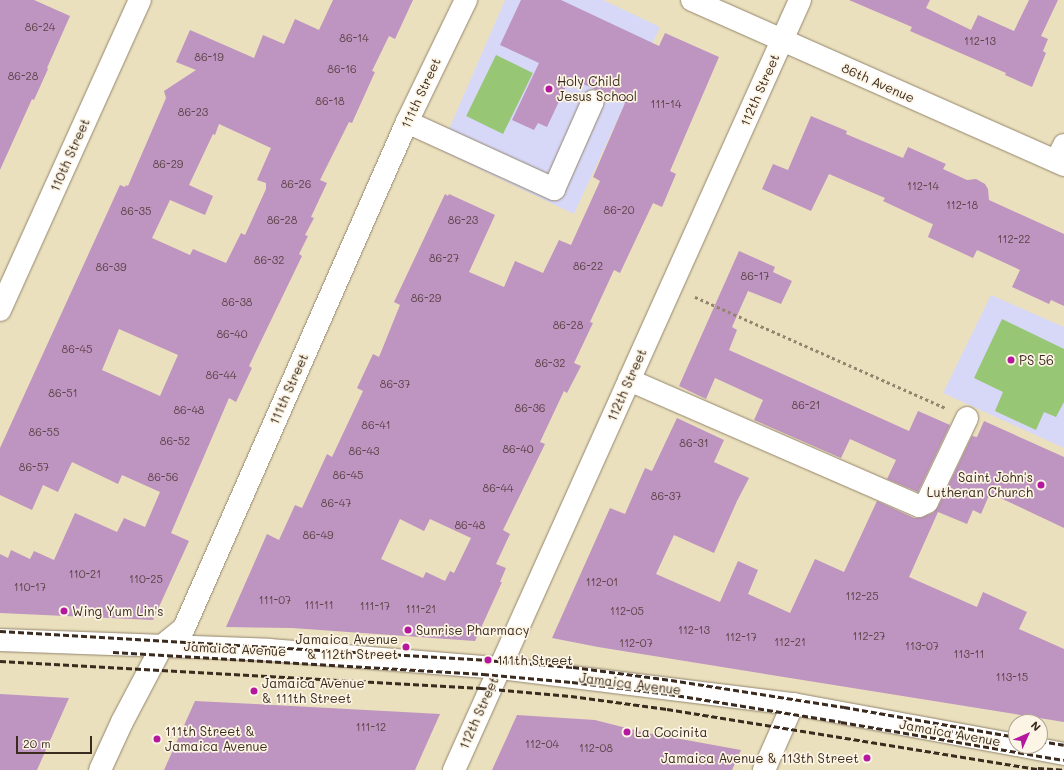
<!DOCTYPE html>
<style>
body{margin:0}
#map{position:relative;width:1064px;height:770px;overflow:hidden;background:#ebe0bd;font-family:Mali,sans-serif}
div>[style]{position:absolute}
.built>*{inset:0;background:#d7d7f8}
.green>*{inset:0;background:#97c674;transform-origin:0 0}
.building>*{inset:0;background:#be94c1}
.path>*{height:2.5px;margin-top:-1.25px;transform-origin:0;background:repeating-linear-gradient(90deg,#93856e 0 3px,transparent 0 6px)}
.roads{filter:drop-shadow(0 0 1px #93856e) drop-shadow(0 0 1px #93856e)}
.minor>*{height:22px;margin:-11px;padding:0 11px;transform-origin:11px;border-radius:11px;background:#fff}
.major>*{height:22px;margin:-11px;padding:0 11px;transform-origin:11px;border-radius:11px;background:#fff}
.rail>*{height:3px;margin-top:-1.5px;transform-origin:0;background:repeating-linear-gradient(90deg,#3b2a1e 0 6px,transparent 0 9px)}
.dots>*{width:11px;height:11px;translate:-50% -50%;box-sizing:border-box;border:2px solid #fcf5e5;border-radius:50%}
span{translate:-50% -50%;white-space:nowrap;text-align:center;line-height:1.15;-webkit-text-stroke:3.5px #fcf5e5;paint-order:stroke}
.number-label{font-size:11px;color:#5c4447}
.number-label span{-webkit-text-stroke-width:0}
.poi-label{font-size:13px;color:#3b2a1e}
.left{translate:0 -50%;text-align:left}
.right{translate:-100% -50%;text-align:right}
.street-label{font-size:13px;color:#3b2a1e}
.north{position:absolute;left:1008px;top:714px;width:40px;height:40px;box-sizing:border-box;background:#fcf5e5;border:1px solid #afa495;border-radius:50%;rotate:45deg;font-size:11px;font-weight:700;line-height:16px;text-align:center;color:#3b2a1e}
.north::after{content:'';display:block;margin:auto;width:14px;height:18px;background:#b5179e;clip-path:polygon(50% 0,100% 100%,50% 72%,0 100%)}
.scale{position:absolute;left:16px;top:736px;width:76px;height:18px;box-sizing:border-box;border:2px solid #3b2a1e;border-top:0;padding-left:5px;font-size:12px;line-height:14px;white-space:nowrap;color:#3b2a1e;-webkit-text-stroke:3px #fcf5e5;paint-order:stroke}
</style>
<div id="map">
<div class="built">
<i style="clip-path:polygon(505px 0,603px 0,660px 27px,574px 214px,440px 150px)"></i>
<i style="clip-path:polygon(991px 295px,1064px 327px,1064px 448px,943px 393px)"></i>
</div>
<div class="green">
<i style="left:496px;top:55px;width:41px;height:68px;rotate:26deg"></i>
<i style="clip-path:polygon(1002px 319px,1064px 349px,1064px 402px,1056px 417px,1044px 412px,1036px 430px,995px 411px,1003px 392px,974px 378px)"></i>
</div>
<div class="building">
<i style="clip-path:polygon(0 0,34px 0,70px 16px,47px 68px,48px 69px,34px 100px,32px 99px,0 170px)"></i>
<i style="clip-path:polygon(evenodd,333px 0,413px 0,395px 39px,389px 36px,372px 71px,375px 72px,352px 123px,349px 122px,320px 180px,327px 183px,311px 217px,314px 218px,305px 235px,308px 236px,299px 254px,302px 256px,249px 366px,252px 368px,236px 402px,229px 398px,171px 533px,189px 541px,153px 620px,0 613px,0 554px,8px 558px,11px 550px,30px 559px,34px 551px,54px 560px,75px 513px,117px 532px,124px 518px,145px 527px,160px 492px,122px 475px,118px 484px,72px 462px,58px 492px,43px 485px,32px 510px,0 495px,0 448px,120px 185px,125px 187px,126px 185px,128px 186px,166px 98px,164px 91px,196px 70px,176px 62px,190px 30px,254px 58px,263px 35px,284px 44px,295px 19px,319px 30px,333px 0,219px 124px,271px 148px,257px 180px,266px 183px,266px 189px,245px 235px,241px 233px,226px 263px,193px 249px,190px 255px,152px 238px,170px 200px,205px 215px,213px 196px,189px 185px,213px 134px,215px 135px,219px 124px,333px 0,119px 329px,178px 355px,160px 396px,102px 370px,119px 329px)"></i>
<i style="clip-path:polygon(evenodd,521px 0,561px 0,659px 46px,665px 33px,719px 57px,670px 171px,676px 174px,662px 207px,653px 203px,620px 273px,614px 270px,590px 322px,593px 323px,574px 363px,581px 366px,567px 393px,564px 391px,540px 442px,545px 444px,503px 530px,510px 534px,496px 564px,506px 568px,500px 582px,502px 582px,475px 641px,292px 628px,226px 627px,267px 534px,279px 540px,295px 505px,302px 508px,327px 454px,332px 457px,363px 391px,357px 388px,373px 354px,379px 357px,400px 305px,394px 302px,445px 194px,448px 196px,449px 194px,495px 215px,469px 272px,504px 287px,515px 261px,543px 273px,559px 240px,571px 245px,600px 181px,593px 177px,625px 103px,570px 78px,547px 127px,538px 123px,534px 130px,512px 120px,539px 63px,500px 45px,521px 0,400px 519px,424px 531px,430px 519px,471px 538px,454px 573px,450px 571px,445px 581px,426px 572px,423px 578px,381px 559px,400px 519px)"></i>
<i style="clip-path:polygon(849px 0,930px 0,926px 8px,971px 30px,978px 15px,1014px 31px,1029px 0,1058px 0,1041px 36px,1048px 39px,1043px 51px,1046px 53px,1032px 87px,1005px 75px,1006px 73px,910px 31px,912px 27px)"></i>
<i style="clip-path:polygon(811px 116px,847px 131px,846px 134px,903px 158px,908px 147px,946px 164px,943px 169px,967px 180px,976px 179px,985px 184px,988px 189px,989px 200px,1064px 234px,1064px 306px,1051px 300px,1049px 304px,1012px 287px,1020px 270px,977px 250px,973px 258px,928px 237px,933px 224px,930px 223px,883px 201px,885px 198px,829px 174px,811px 211px,762px 189px,773px 164px,788px 170px)"></i>
<i style="clip-path:polygon(739px 251px,775px 267px,773px 272px,792px 281px,781px 304px,748px 291px,732px 327px,737px 330px,729px 350px,909px 431px,918px 411px,950px 425px,918px 492px,887px 479px,896px 460px,850px 439px,841px 458px,754px 420px,763px 400px,715px 378px,706px 399px,679px 386px)"></i>
<i style="clip-path:polygon(677px 418px,724px 440px,714px 462px,749px 478px,737px 501px,714px 553px,674px 535px,656px 574px,720px 602px,738px 561px,758px 570px,748px 594px,790px 613px,815px 559px,844px 572px,877px 501px,914px 518px,920px 518px,933px 513px,938px 507px,972px 436px,977px 437px,984px 421px,1064px 457px,1064px 528px,990px 493px,981px 514px,973px 510px,967px 524px,938px 512px,909px 577px,977px 607px,983px 592px,1027px 612px,1019px 629px,1064px 649px,1064px 722px,598px 647px,552px 638px,610px 508px,625px 514px,645px 468px,652px 471px)"></i>
<i style="clip-path:polygon(0 694px,69px 698px,37px 770px,0 770px)"></i>
<i style="clip-path:polygon(195px 701px,255px 704px,440px 714px,415px 770px,164px 770px)"></i>
<i style="clip-path:polygon(517px 715px,595px 720px,642px 732px,741px 750px,732px 770px,492px 770px)"></i>
</div>
<div class="path">
<i style="left:695px;top:297px;width:274px;rotate:23.9deg"></i>
</div>
<div class="roads">
<div class="minor">
<i style="left:692px;top:0;width:407px;rotate:23.9deg"></i>
<i style="left:407px;top:122px;width:162px;rotate:24.5deg"></i>
<i style="left:554px;top:189px;width:96px;rotate:-66.1deg"></i>
<i style="left:1056px;top:161px;width:18px;rotate:-63deg"></i>
<i style="left:0;top:310px;width:340px;rotate:-65.7deg"></i>
<i style="left:629px;top:380px;width:316px;rotate:23.5deg"></i>
<i style="left:919px;top:506px;width:9px;rotate:-27deg"></i>
<i style="left:927px;top:502px;width:93px;rotate:-64.5deg"></i>
<i style="left:100px;top:770px;width:53px;rotate:-65.4deg"></i>
<i style="left:122px;top:722px;width:86px;rotate:-62.2deg"></i>
<i style="left:162px;top:646px;width:28px;rotate:-39deg"></i>
<i style="left:184px;top:628px;width:553px;rotate:-66.22deg"></i>
<i style="left:407px;top:122px;width:136px;rotate:-64.2deg"></i>
<i style="left:454px;top:770px;width:844px;rotate:-65.8deg"></i>
<i style="left:764px;top:770px;width:72px;rotate:-66.3deg"></i>
</div>
<div class="major">
<i style="left:0;top:640px;width:269px;rotate:2.1deg"></i>
<i style="left:269px;top:650px;width:231px;rotate:4.5deg"></i>
<i style="left:499px;top:668px;width:296px;rotate:7deg"></i>
<i style="left:793px;top:704px;width:227px;rotate:10.4deg"></i>
<i style="left:1022px;top:746px;width:43px;rotate:10.8deg"></i>
</div>
</div>
<div class="rail">
<i style="left:0;top:631px;width:486px;rotate:3.4deg"></i>
<i style="left:485px;top:660px;width:88px;rotate:4.5deg"></i>
<i style="left:573px;top:667px;width:99px;rotate:7.6deg"></i>
<i style="left:671px;top:680px;width:175px;rotate:8.9deg"></i>
<i style="left:844px;top:707px;width:175px;rotate:9.9deg"></i>
<i style="left:113px;top:652px;width:371px;rotate:3.4deg"></i>
<i style="left:483px;top:674px;width:89px;rotate:5.1deg"></i>
<i style="left:572px;top:682px;width:98px;rotate:7.1deg"></i>
<i style="left:669px;top:694px;width:174px;rotate:9.2deg"></i>
<i style="left:841px;top:722px;width:226px;rotate:9.7deg"></i>
<i style="left:0;top:661px;width:482px;rotate:3.2deg"></i>
<i style="left:481px;top:688px;width:90px;rotate:5.1deg"></i>
<i style="left:571px;top:696px;width:97px;rotate:7.7deg"></i>
<i style="left:667px;top:709px;width:381px;rotate:9.2deg"></i>
<i style="left:947px;top:730px;width:50px;rotate:15.2deg"></i>
<i style="left:1040px;top:741px;width:24px;rotate:9deg"></i>
<i style="left:1038px;top:768px;width:26px;rotate:4deg"></i>
</div>
<div class="dots">
<i style="left:549px;top:89px;background:#b5179e"></i>
<i style="left:1011px;top:360px;background:#b5179e"></i>
<i style="left:1041px;top:485px;background:#b5179e"></i>
<i style="left:64px;top:611px;background:#b5179e"></i>
<i style="left:408px;top:630px;background:#b5179e"></i>
<i style="left:406px;top:647px;background:#b5179e"></i>
<i style="left:488px;top:660px;background:#b5179e"></i>
<i style="left:254px;top:691px;background:#b5179e"></i>
<i style="left:627px;top:732px;background:#b5179e"></i>
<i style="left:157px;top:739px;background:#b5179e"></i>
<i style="left:867px;top:758px;background:#b5179e"></i>
</div>
<div class="number-label">
<span style="left:40px;top:27px">86-24</span>
<span style="left:354px;top:38px">86-14</span>
<span style="left:980px;top:41px">112-13</span>
<span style="left:209px;top:57px">86-19</span>
<span style="left:342px;top:69px">86-16</span>
<span style="left:23px;top:76px">86-28</span>
<span style="left:330px;top:101px">86-18</span>
<span style="left:666px;top:104px">111-14</span>
<span style="left:193px;top:112px">86-23</span>
<span style="left:168px;top:164px">86-29</span>
<span style="left:296px;top:184px">86-26</span>
<span style="left:923px;top:186px">112-14</span>
<span style="left:962px;top:205px">112-18</span>
<span style="left:619px;top:210px">86-20</span>
<span style="left:136px;top:211px">86-35</span>
<span style="left:282px;top:220px">86-28</span>
<span style="left:463px;top:220px">86-23</span>
<span style="left:1014px;top:239px">112-22</span>
<span style="left:444px;top:258px">86-27</span>
<span style="left:269px;top:260px">86-32</span>
<span style="left:588px;top:266px">86-22</span>
<span style="left:111px;top:267px">86-39</span>
<span style="left:755px;top:276px">86-17</span>
<span style="left:426px;top:298px">86-29</span>
<span style="left:237px;top:302px">86-38</span>
<span style="left:568px;top:325px">86-28</span>
<span style="left:232px;top:334px">86-40</span>
<span style="left:77px;top:349px">86-45</span>
<span style="left:550px;top:363px">86-32</span>
<span style="left:221px;top:375px">86-44</span>
<span style="left:395px;top:384px">86-37</span>
<span style="left:63px;top:393px">86-51</span>
<span style="left:806px;top:405px">86-21</span>
<span style="left:530px;top:408px">86-36</span>
<span style="left:189px;top:410px">86-48</span>
<span style="left:376px;top:425px">86-41</span>
<span style="left:44px;top:432px">86-55</span>
<span style="left:175px;top:441px">86-52</span>
<span style="left:694px;top:443px">86-31</span>
<span style="left:518px;top:449px">86-40</span>
<span style="left:364px;top:451px">86-43</span>
<span style="left:34px;top:467px">86-57</span>
<span style="left:348px;top:475px">86-45</span>
<span style="left:163px;top:477px">86-56</span>
<span style="left:498px;top:488px">86-44</span>
<span style="left:666px;top:496px">86-37</span>
<span style="left:336px;top:503px">86-47</span>
<span style="left:470px;top:525px">86-48</span>
<span style="left:318px;top:535px">86-49</span>
<span style="left:85px;top:574px">110-21</span>
<span style="left:146px;top:579px">110-25</span>
<span style="left:602px;top:582px">112-01</span>
<span style="left:30px;top:587px">110-17</span>
<span style="left:862px;top:596px">112-25</span>
<span style="left:275px;top:600px">111-07</span>
<span style="left:319px;top:605px">111-11</span>
<span style="left:375px;top:606px">111-17</span>
<span style="left:421px;top:609px">111-21</span>
<span style="left:627px;top:611px">112-05</span>
<span style="left:694px;top:630px">112-13</span>
<span style="left:869px;top:636px">112-27</span>
<span style="left:741px;top:637px">112-17</span>
<span style="left:790px;top:642px">112-21</span>
<span style="left:636px;top:643px">112-07</span>
<span style="left:922px;top:646px">113-07</span>
<span style="left:969px;top:654px">113-11</span>
<span style="left:1012px;top:677px">113-15</span>
<span style="left:371px;top:727px">111-12</span>
<span style="left:542px;top:744px">112-04</span>
<span style="left:596px;top:748px">112-08</span>
</div>
<div class="poi-label">
<span class="left" style="left:557px;top:89px">Holy Child<br>Jesus School</span>
<span class="left" style="left:1019px;top:360px">PS 56</span>
<span class="right" style="left:1033px;top:485px">Saint John's<br>Lutheran Church</span>
<span class="left" style="left:72px;top:611px">Wing Yum Lin's</span>
<span class="left" style="left:416px;top:630px">Sunrise Pharmacy</span>
<span class="right" style="left:398px;top:647px">Jamaica Avenue<br>&amp; 112th Street</span>
<span class="left" style="left:497px;top:660px">111th Street</span>
<span class="left" style="left:262px;top:691px">Jamaica Avenue<br>&amp; 111th Street</span>
<span class="left" style="left:165px;top:739px">111th Street &amp;<br>Jamaica Avenue</span>
<span class="left" style="left:635px;top:732px">La Cocinita</span>
<span class="right" style="left:859px;top:758px">Jamaica Avenue &amp; 113th Street</span>
</div>
<div class="street-label">
<span style="left:878px;top:83px;rotate:24deg">86th Avenue</span>
<span style="left:760px;top:90px;rotate:-66deg">112th Street</span>
<span style="left:421px;top:93px;rotate:-65deg">111th Street</span>
<span style="left:70px;top:155px;rotate:-66deg">110th Street</span>
<span style="left:627px;top:385px;rotate:-66deg">112th Street</span>
<span style="left:289px;top:389px;rotate:-66deg">111th Street</span>
<span style="left:235px;top:649px;rotate:3deg">Jamaica Avenue</span>
<span style="left:630px;top:684px;rotate:7deg">Jamaica Avenue</span>
<span style="left:479px;top:713px;rotate:-66deg">112th Street</span>
<span style="left:950px;top:733px;rotate:10deg">Jamaica Avenue</span>
</div>
<div class="north">N</div>
<div class="scale">20 m</div>
</div>
